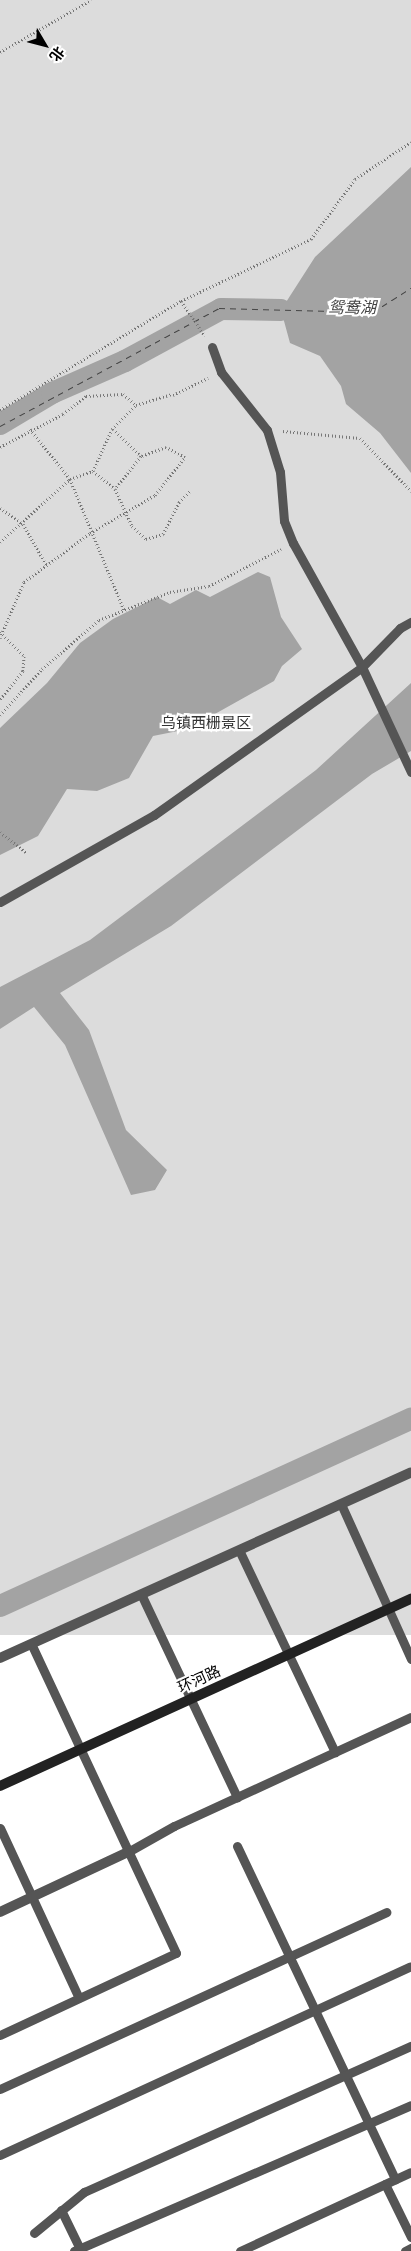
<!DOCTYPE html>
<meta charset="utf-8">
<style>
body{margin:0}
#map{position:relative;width:411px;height:2251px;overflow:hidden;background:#fff;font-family:Manrope,"Noto Sans SC",sans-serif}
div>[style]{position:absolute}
.green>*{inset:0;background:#dcdcdc;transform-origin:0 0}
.water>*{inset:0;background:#a3a3a3}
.canal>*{height:22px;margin:-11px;padding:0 11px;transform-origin:11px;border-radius:11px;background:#a3a3a3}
.ferry>*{height:1px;margin-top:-0.5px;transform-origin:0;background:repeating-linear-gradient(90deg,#444 0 6px,transparent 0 11px)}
.path>*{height:3px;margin-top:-1.5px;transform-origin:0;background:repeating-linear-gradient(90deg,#777 0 1px,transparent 0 3.5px)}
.lane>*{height:9px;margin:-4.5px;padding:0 4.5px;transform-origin:4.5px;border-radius:4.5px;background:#555}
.street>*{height:10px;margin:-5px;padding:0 5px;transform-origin:5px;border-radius:5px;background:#555}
.secondary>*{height:10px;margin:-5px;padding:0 5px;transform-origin:5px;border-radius:5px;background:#222}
span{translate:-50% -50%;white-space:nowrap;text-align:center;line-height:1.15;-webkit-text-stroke:4.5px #fff;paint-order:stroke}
.park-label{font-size:15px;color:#333}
.street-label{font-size:15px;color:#000}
.water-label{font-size:16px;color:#444;font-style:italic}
.north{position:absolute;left:20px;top:20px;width:50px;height:50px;-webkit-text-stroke:4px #fff;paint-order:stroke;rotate:127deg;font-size:14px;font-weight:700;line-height:20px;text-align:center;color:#000}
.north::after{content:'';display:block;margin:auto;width:18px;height:22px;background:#000;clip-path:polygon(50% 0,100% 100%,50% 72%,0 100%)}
</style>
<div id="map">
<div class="green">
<i style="left:0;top:0;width:411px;height:1635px"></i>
</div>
<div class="water">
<i style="clip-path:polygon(411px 167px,411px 473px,380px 433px,346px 404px,341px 386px,320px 356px,290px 343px,281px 310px,315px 257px)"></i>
<i style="clip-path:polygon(258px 572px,270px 577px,281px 617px,302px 649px,282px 666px,274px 681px,188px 729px,153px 736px,129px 778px,97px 791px,67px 789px,38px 836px,0 855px,0 728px,47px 683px,80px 643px,113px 619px,157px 597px,170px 604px,196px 590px,210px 597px)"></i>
<i style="clip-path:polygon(411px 683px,411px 751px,372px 774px,171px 926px,60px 993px,89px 1030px,126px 1130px,167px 1170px,155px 1190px,131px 1195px,65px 1045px,34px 1007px,0 1029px,0 987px,90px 940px,316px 770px)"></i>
</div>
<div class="canal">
<i style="left:0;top:424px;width:61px;rotate:-30.8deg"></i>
<i style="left:52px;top:393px;width:80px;rotate:-23.7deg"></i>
<i style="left:125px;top:361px;width:109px;rotate:-28.4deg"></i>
<i style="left:221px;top:309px;width:60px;rotate:1deg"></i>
<i style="left:0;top:1606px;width:452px;rotate:-24.5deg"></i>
</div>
<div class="ferry">
<i style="left:0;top:426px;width:249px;rotate:-28.3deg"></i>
<i style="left:219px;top:308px;width:154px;rotate:1.5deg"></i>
<i style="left:373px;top:312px;width:45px;rotate:-32.3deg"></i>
</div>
<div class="path">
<i style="left:0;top:52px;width:105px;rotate:-29.7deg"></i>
<i style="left:181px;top:301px;width:42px;rotate:55.6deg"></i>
<i style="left:173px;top:395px;width:39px;rotate:-26deg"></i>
<i style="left:0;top:410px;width:211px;rotate:-31.1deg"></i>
<i style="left:181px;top:301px;width:144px;rotate:-25.5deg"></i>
<i style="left:311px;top:239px;width:74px;rotate:-53.7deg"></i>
<i style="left:355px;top:179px;width:67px;rotate:-33.5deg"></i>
<i style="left:30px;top:429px;width:64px;rotate:51.3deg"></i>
<i style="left:70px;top:479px;width:142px;rotate:67.6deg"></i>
<i style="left:113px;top:429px;width:39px;rotate:44deg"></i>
<i style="left:283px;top:431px;width:77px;rotate:5.2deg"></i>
<i style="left:360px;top:438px;width:74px;rotate:46.1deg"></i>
<i style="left:0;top:447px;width:71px;rotate:-27.6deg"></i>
<i style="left:63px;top:414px;width:29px;rotate:-38deg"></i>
<i style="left:86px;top:396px;width:37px;rotate:-3deg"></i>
<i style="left:123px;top:394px;width:17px;rotate:40deg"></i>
<i style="left:93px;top:471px;width:46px;rotate:-65.7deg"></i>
<i style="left:112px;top:429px;width:34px;rotate:-45deg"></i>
<i style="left:136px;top:405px;width:38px;rotate:-17deg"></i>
<i style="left:0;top:508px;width:28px;rotate:35deg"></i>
<i style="left:23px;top:524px;width:48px;rotate:60.3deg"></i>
<i style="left:0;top:542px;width:94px;rotate:-42deg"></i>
<i style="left:70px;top:479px;width:24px;rotate:-19deg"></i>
<i style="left:93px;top:471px;width:28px;rotate:39deg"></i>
<i style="left:115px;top:489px;width:41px;rotate:65.3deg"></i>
<i style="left:132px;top:526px;width:19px;rotate:43deg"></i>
<i style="left:146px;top:539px;width:18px;rotate:-16deg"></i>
<i style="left:163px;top:534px;width:36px;rotate:-63deg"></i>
<i style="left:179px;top:502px;width:16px;rotate:-45deg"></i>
<i style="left:0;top:632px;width:34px;rotate:45deg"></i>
<i style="left:24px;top:656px;width:15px;rotate:94deg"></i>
<i style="left:23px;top:671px;width:36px;rotate:129deg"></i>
<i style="left:0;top:638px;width:61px;rotate:-66.8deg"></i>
<i style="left:24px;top:582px;width:82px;rotate:-36.6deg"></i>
<i style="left:90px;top:533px;width:75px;rotate:-30.3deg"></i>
<i style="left:155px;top:495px;width:48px;rotate:-51.7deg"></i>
<i style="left:185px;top:457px;width:21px;rotate:-152deg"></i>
<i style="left:166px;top:447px;width:27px;rotate:160deg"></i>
<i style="left:141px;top:456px;width:42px;rotate:128.2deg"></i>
<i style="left:0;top:715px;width:62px;rotate:-47.6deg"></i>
<i style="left:42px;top:669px;width:75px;rotate:-40.7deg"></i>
<i style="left:99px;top:620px;width:76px;rotate:-21.5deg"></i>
<i style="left:170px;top:592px;width:39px;rotate:-9deg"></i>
<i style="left:209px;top:586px;width:81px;rotate:-27.2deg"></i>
<i style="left:0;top:832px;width:34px;rotate:38deg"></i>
</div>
<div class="lane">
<i style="left:212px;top:347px;width:27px;rotate:70deg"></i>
<i style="left:221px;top:372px;width:74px;rotate:51.6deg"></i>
<i style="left:267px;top:430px;width:44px;rotate:72.8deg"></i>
<i style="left:280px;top:472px;width:49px;rotate:85.3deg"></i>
<i style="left:284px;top:521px;width:24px;rotate:68deg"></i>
<i style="left:293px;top:543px;width:142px;rotate:60.9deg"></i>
<i style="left:362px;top:667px;width:116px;rotate:65deg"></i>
<i style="left:0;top:902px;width:177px;rotate:-29.5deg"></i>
<i style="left:154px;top:815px;width:255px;rotate:-35.4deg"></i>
<i style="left:362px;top:667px;width:54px;rotate:-45.7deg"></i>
<i style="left:400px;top:628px;width:13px;rotate:-29deg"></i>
<i style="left:341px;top:1504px;width:170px;rotate:65.7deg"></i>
<i style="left:239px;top:1550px;width:224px;rotate:64.6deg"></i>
<i style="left:141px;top:1594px;width:225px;rotate:64.7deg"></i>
<i style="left:0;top:1828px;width:187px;rotate:65.1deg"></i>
<i style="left:237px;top:1846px;width:369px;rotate:64.6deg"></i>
<i style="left:126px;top:1853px;width:55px;rotate:-29.4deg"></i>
<i style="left:174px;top:1826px;width:261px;rotate:-24.7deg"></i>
<i style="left:0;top:2035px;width:194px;rotate:-25deg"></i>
<i style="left:176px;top:1953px;width:341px;rotate:-115.1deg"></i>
<i style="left:0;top:2089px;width:425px;rotate:-24.6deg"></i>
<i style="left:0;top:2155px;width:451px;rotate:-24.7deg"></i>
<i style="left:385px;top:2184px;width:59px;rotate:63.9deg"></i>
<i style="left:61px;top:2210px;width:46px;rotate:64deg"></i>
<i style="left:34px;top:2233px;width:65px;rotate:-39.4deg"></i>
<i style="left:84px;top:2192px;width:358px;rotate:-24.1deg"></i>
<i style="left:74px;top:2251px;width:367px;rotate:-23.4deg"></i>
<i style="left:240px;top:2251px;width:188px;rotate:-24.8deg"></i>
<i style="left:405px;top:2251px;width:7px;rotate:-27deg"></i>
</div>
<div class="street">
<i style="left:0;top:1658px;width:451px;rotate:-24.3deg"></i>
<i style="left:0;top:1912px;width:139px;rotate:-25.1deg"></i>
</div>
<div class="secondary">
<i style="left:0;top:1786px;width:452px;rotate:-24.5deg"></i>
</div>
<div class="park-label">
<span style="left:206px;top:723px">乌镇西栅景区</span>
</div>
<div class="street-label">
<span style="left:199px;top:1679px;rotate:-24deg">环河路</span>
</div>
<div class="water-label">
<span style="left:352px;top:307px">鸳鸯湖</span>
</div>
<div class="north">北</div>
</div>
